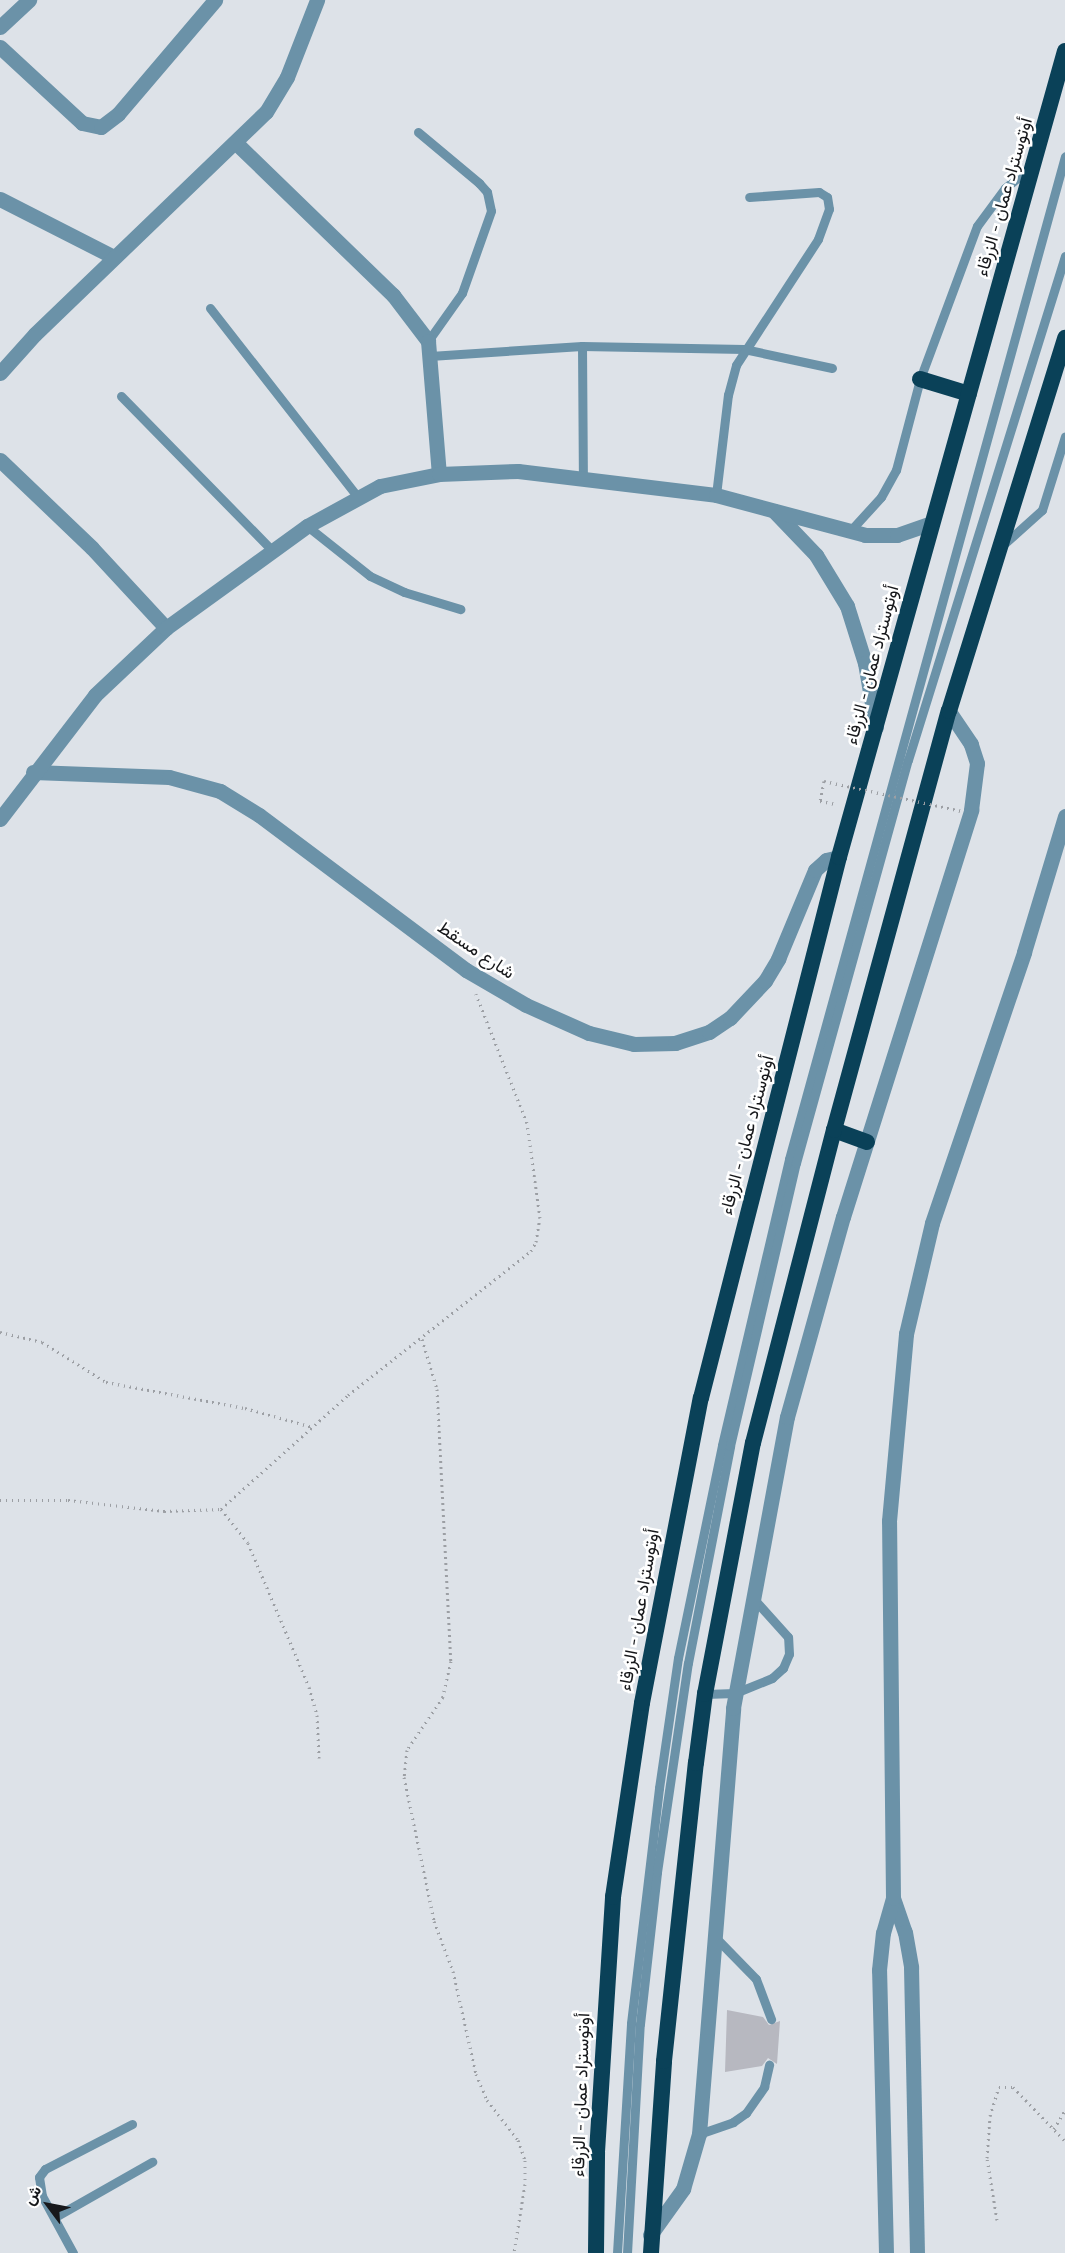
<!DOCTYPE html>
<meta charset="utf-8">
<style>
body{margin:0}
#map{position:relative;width:1065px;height:2253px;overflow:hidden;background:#dde2e8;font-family:"Nunito Sans",Vazirmatn,sans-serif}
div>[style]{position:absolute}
.building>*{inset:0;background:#b7b8c0}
.path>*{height:3px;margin-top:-1.5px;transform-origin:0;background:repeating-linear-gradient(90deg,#9c9fa4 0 1.5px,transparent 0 6px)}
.service>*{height:9px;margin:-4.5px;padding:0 4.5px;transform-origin:4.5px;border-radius:4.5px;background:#6b92a8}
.minor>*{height:15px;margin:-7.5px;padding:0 7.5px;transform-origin:7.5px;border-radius:7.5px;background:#6b92a8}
.tertiary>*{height:15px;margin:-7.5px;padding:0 7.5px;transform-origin:7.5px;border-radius:7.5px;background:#6b92a8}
.trunk>*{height:16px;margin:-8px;padding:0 8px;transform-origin:8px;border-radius:8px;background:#0a4158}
.path-bridge>*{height:3px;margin-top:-1.5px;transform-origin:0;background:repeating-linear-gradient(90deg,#9c9fa4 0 1.5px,transparent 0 6px)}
span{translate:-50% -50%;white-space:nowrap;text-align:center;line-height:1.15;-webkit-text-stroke:5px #fff;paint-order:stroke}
.street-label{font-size:18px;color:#17181b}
.north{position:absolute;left:18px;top:2175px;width:60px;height:60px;-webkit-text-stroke:4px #fff;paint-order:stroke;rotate:302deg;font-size:16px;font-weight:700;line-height:24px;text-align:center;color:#17181b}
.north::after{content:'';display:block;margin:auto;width:21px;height:27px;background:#17181b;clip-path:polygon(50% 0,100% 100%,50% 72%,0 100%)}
</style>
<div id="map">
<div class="building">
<i style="clip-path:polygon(727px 2010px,763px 2017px,769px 2025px,780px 2021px,777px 2064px,768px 2058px,762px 2066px,725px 2072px)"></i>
</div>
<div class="path">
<i style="left:824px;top:781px;width:20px;rotate:101deg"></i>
<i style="left:820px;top:801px;width:16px;rotate:11deg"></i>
<i style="left:0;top:1332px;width:43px;rotate:13.4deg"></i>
<i style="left:42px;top:1342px;width:75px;rotate:32deg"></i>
<i style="left:106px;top:1382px;width:141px;rotate:10.6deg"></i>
<i style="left:245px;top:1408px;width:70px;rotate:15.8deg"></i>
<i style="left:422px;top:1339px;width:52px;rotate:73.3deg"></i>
<i style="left:437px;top:1389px;width:272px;rotate:87.1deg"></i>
<i style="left:451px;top:1661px;width:37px;rotate:103deg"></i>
<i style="left:443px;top:1697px;width:64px;rotate:124.2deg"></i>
<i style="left:407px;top:1750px;width:27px;rotate:96deg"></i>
<i style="left:404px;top:1777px;width:147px;rotate:78.2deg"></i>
<i style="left:434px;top:1921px;width:53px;rotate:69.2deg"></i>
<i style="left:453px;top:1971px;width:106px;rotate:77.4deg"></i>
<i style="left:476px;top:2074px;width:28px;rotate:67deg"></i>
<i style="left:487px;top:2100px;width:51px;rotate:52.2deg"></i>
<i style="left:518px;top:2140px;width:21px;rotate:71deg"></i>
<i style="left:525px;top:2160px;width:24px;rotate:90deg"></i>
<i style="left:525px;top:2184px;width:70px;rotate:99.1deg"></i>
<i style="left:0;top:1500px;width:68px"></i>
<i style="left:68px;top:1500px;width:97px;rotate:6.5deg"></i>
<i style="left:164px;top:1511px;width:57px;rotate:-2deg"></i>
<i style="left:221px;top:1509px;width:171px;rotate:-41.9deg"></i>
<i style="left:348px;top:1395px;width:233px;rotate:-38.2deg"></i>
<i style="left:531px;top:1251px;width:10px;rotate:-61deg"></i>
<i style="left:536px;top:1242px;width:24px;rotate:-81deg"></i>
<i style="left:540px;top:1218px;width:96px;rotate:-97.8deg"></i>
<i style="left:527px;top:1123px;width:139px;rotate:-111.6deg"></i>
<i style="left:221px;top:1509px;width:43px;rotate:51.5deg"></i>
<i style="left:248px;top:1543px;width:156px;rotate:67deg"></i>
<i style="left:309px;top:1687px;width:29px;rotate:74deg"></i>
<i style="left:317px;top:1715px;width:43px;rotate:87.3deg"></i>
<i style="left:1054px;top:2129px;width:22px;rotate:-60deg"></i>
<i style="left:997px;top:2220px;width:63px;rotate:-99.2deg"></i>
<i style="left:987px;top:2158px;width:42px;rotate:-85.9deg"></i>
<i style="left:990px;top:2116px;width:30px;rotate:-73deg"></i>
<i style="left:999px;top:2087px;width:14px"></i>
<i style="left:1013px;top:2087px;width:75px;rotate:46.1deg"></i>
</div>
<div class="service">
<i style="left:418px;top:132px;width:80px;rotate:39.9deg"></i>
<i style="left:479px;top:183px;width:12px;rotate:48deg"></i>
<i style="left:487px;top:192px;width:19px;rotate:78deg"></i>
<i style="left:491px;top:211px;width:87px;rotate:109.5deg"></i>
<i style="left:462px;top:293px;width:59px;rotate:125.3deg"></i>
<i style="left:210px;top:308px;width:239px;rotate:52deg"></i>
<i style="left:582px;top:346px;width:131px;rotate:89.6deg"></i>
<i style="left:430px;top:356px;width:152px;rotate:-3.8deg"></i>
<i style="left:582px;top:346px;width:162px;rotate:1.1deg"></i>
<i style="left:744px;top:349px;width:90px;rotate:12.2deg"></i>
<i style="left:121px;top:396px;width:217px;rotate:45.6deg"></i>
<i style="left:716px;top:495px;width:101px;rotate:-83.2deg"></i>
<i style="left:728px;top:395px;width:31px;rotate:-75deg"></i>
<i style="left:736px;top:365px;width:150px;rotate:-56.9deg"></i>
<i style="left:818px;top:239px;width:32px;rotate:-70deg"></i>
<i style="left:829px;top:209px;width:12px;rotate:-99deg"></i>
<i style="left:827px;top:197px;width:9px;rotate:-148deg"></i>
<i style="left:819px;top:192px;width:70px;rotate:175.9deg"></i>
<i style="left:307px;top:526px;width:80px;rotate:38.4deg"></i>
<i style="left:370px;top:576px;width:38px;rotate:25deg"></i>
<i style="left:404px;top:592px;width:59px;rotate:16.9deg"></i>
<i style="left:850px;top:531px;width:46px;rotate:-47.6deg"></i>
<i style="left:881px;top:497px;width:31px;rotate:-61deg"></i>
<i style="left:896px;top:470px;width:94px;rotate:-75.2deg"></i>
<i style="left:920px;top:379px;width:163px;rotate:-69.6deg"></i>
<i style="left:977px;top:226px;width:47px;rotate:-53.6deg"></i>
<i style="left:1005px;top:188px;width:33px;rotate:-39deg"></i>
<i style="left:1004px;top:544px;width:51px;rotate:-41.8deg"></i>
<i style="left:1042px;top:510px;width:77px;rotate:-72.7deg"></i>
<i style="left:705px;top:1694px;width:30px;rotate:-2deg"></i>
<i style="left:735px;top:1693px;width:40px;rotate:-22deg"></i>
<i style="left:772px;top:1678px;width:15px;rotate:-42deg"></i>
<i style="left:783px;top:1668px;width:15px;rotate:-67deg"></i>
<i style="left:789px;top:1654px;width:17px;rotate:-93deg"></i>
<i style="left:788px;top:1637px;width:54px;rotate:-132deg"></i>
<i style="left:714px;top:1936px;width:60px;rotate:45.7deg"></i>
<i style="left:756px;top:1979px;width:43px;rotate:69.4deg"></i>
<i style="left:699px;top:2134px;width:36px;rotate:-19deg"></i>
<i style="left:733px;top:2122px;width:16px;rotate:-35deg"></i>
<i style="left:746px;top:2113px;width:32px;rotate:-55deg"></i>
<i style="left:764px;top:2087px;width:23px;rotate:-77deg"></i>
<i style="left:55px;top:2217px;width:112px;rotate:-29.6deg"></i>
<i style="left:73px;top:2253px;width:65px;rotate:-118.5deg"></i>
<i style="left:42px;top:2196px;width:19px;rotate:-99deg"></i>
<i style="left:39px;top:2177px;width:10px;rotate:-53deg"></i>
<i style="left:45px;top:2169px;width:98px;rotate:-27.3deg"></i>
<i style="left:617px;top:2253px;width:230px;rotate:-86.5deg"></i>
<i style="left:631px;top:2023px;width:237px;rotate:-83.2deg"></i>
<i style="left:659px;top:1788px;width:131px;rotate:-81.7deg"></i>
<i style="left:678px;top:1658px;width:217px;rotate:-78.3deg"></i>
<i style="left:722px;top:1445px;width:294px;rotate:-76.8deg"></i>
<i style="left:789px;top:1159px;width:1040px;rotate:-74.61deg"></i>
<i style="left:627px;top:2253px;width:229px;rotate:-86.8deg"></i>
<i style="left:640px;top:2024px;width:153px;rotate:-83.6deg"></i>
<i style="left:657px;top:1872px;width:211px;rotate:-81.6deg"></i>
<i style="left:688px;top:1663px;width:221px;rotate:-79deg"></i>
<i style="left:730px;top:1446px;width:291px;rotate:-76.9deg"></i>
<i style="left:796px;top:1163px;width:418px;rotate:-74.5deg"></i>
<i style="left:908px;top:760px;width:528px;rotate:-72.7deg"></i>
</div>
<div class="minor">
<i style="left:0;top:27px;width:40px;rotate:-43deg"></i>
<i style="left:0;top:47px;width:112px;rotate:42.8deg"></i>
<i style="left:82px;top:123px;width:19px;rotate:12deg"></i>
<i style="left:101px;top:127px;width:21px;rotate:-37deg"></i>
<i style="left:118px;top:114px;width:150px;rotate:-49.6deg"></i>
<i style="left:236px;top:143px;width:219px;rotate:44.1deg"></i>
<i style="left:393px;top:295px;width:58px;rotate:52.7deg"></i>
<i style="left:428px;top:341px;width:133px;rotate:85.3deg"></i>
<i style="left:0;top:199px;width:128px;rotate:27deg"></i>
<i style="left:0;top:373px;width:52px;rotate:-48.1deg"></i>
<i style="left:35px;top:334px;width:320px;rotate:-43.9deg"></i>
<i style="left:266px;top:112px;width:41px;rotate:-59deg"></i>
<i style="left:287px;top:77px;width:83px;rotate:-68.7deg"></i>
<i style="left:0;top:460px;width:127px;rotate:43.7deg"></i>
<i style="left:92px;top:548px;width:109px;rotate:47.2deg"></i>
<i style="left:33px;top:772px;width:136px;rotate:2.1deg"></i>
<i style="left:169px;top:777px;width:53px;rotate:15.4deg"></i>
<i style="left:220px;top:791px;width:46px;rotate:31.6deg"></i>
<i style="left:259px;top:815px;width:259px;rotate:36.8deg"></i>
<i style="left:466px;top:970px;width:69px;rotate:30.3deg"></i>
<i style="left:526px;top:1005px;width:69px;rotate:24deg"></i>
<i style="left:589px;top:1033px;width:46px;rotate:13.7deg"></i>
<i style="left:634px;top:1044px;width:41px;rotate:-1.4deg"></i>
<i style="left:675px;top:1043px;width:36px;rotate:-18deg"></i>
<i style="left:709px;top:1032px;width:25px;rotate:-34deg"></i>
<i style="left:730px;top:1018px;width:51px;rotate:-46.6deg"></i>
<i style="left:765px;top:981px;width:26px;rotate:-59deg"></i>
<i style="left:778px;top:959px;width:96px;rotate:-67.4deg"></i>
<i style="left:815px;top:870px;width:15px;rotate:-42deg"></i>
<i style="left:826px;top:860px;width:13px;rotate:-13deg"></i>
<i style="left:893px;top:1898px;width:36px;rotate:71deg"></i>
<i style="left:905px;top:1932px;width:36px;rotate:80deg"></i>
<i style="left:911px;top:1967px;width:286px;rotate:88.8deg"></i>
<i style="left:650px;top:2235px;width:57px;rotate:-54.3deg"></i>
<i style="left:683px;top:2189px;width:57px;rotate:-73.8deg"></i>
<i style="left:699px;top:2134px;width:427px;rotate:-85.4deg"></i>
<i style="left:733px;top:1708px;width:296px;rotate:-79.5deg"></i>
<i style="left:787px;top:1417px;width:208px;rotate:-74.4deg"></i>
<i style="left:843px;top:1217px;width:427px;rotate:-72.5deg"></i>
<i style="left:971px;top:810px;width:47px;rotate:-82.7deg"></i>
<i style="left:977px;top:763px;width:20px;rotate:-108deg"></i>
<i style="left:971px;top:744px;width:40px;rotate:-124deg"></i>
<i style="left:886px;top:2253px;width:283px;rotate:-91.4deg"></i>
<i style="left:879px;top:1970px;width:37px;rotate:-84deg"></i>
<i style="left:883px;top:1933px;width:36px;rotate:-74deg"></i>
<i style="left:893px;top:1898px;width:377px;rotate:-90.6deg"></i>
<i style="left:889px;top:1521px;width:188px;rotate:-84.8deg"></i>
<i style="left:906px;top:1334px;width:114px;rotate:-76.8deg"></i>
<i style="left:932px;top:1223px;width:286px;rotate:-71.2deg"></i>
<i style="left:1024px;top:952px;width:142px;rotate:-73.2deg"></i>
</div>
<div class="tertiary">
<i style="left:774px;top:511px;width:61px;rotate:46.3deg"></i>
<i style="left:816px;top:555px;width:60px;rotate:58.7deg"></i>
<i style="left:847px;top:606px;width:60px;rotate:72.5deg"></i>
<i style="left:865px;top:663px;width:65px;rotate:80.2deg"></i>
<i style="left:0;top:819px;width:156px;rotate:-52.5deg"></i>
<i style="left:95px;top:695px;width:98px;rotate:-43.3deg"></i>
<i style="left:166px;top:628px;width:174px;rotate:-35.9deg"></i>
<i style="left:307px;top:526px;width:83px;rotate:-28.7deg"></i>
<i style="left:380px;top:486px;width:60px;rotate:-11.5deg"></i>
<i style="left:439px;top:474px;width:79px;rotate:-2.2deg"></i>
<i style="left:518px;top:471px;width:199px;rotate:6.9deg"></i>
<i style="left:716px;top:495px;width:154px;rotate:15deg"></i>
<i style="left:865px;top:535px;width:32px"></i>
<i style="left:897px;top:535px;width:37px;rotate:-19deg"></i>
</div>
<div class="trunk">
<i style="left:920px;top:379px;width:51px;rotate:17deg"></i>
<i style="left:834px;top:1130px;width:35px;rotate:20deg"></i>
<i style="left:596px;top:2253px;width:101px;rotate:-89.4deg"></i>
<i style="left:597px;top:2152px;width:256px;rotate:-86.4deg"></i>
<i style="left:613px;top:1897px;width:196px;rotate:-81.5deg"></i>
<i style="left:642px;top:1703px;width:311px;rotate:-79.1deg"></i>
<i style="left:701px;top:1398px;width:558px;rotate:-75.69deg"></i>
<i style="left:839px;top:857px;width:837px;rotate:-74.34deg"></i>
<i style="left:651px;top:2253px;width:192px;rotate:-86.1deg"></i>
<i style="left:664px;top:2061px;width:300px;rotate:-83.9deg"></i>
<i style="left:696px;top:1763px;width:70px;rotate:-82.6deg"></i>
<i style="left:705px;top:1694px;width:256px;rotate:-79.2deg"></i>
<i style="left:753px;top:1443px;width:323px;rotate:-75.5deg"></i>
<i style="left:834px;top:1130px;width:434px;rotate:-74.7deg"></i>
<i style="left:949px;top:711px;width:391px;rotate:-72.7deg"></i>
</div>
<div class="path-bridge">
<i style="left:824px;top:781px;width:141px;rotate:12.3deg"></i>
</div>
<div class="street-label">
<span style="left:1004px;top:197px;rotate:-74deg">أوتوستراد عمان - الزرقاء</span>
<span style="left:872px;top:665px;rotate:-75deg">أوتوستراد عمان - الزرقاء</span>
<span style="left:476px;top:950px;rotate:34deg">شارع مسقط</span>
<span style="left:747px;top:1135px;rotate:-75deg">أوتوستراد عمان - الزرقاء</span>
<span style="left:639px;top:1610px;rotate:-80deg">أوتوستراد عمان - الزرقاء</span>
<span style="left:581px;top:2095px;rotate:-88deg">أوتوستراد عمان - الزرقاء</span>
</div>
<div class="north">ش</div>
</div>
